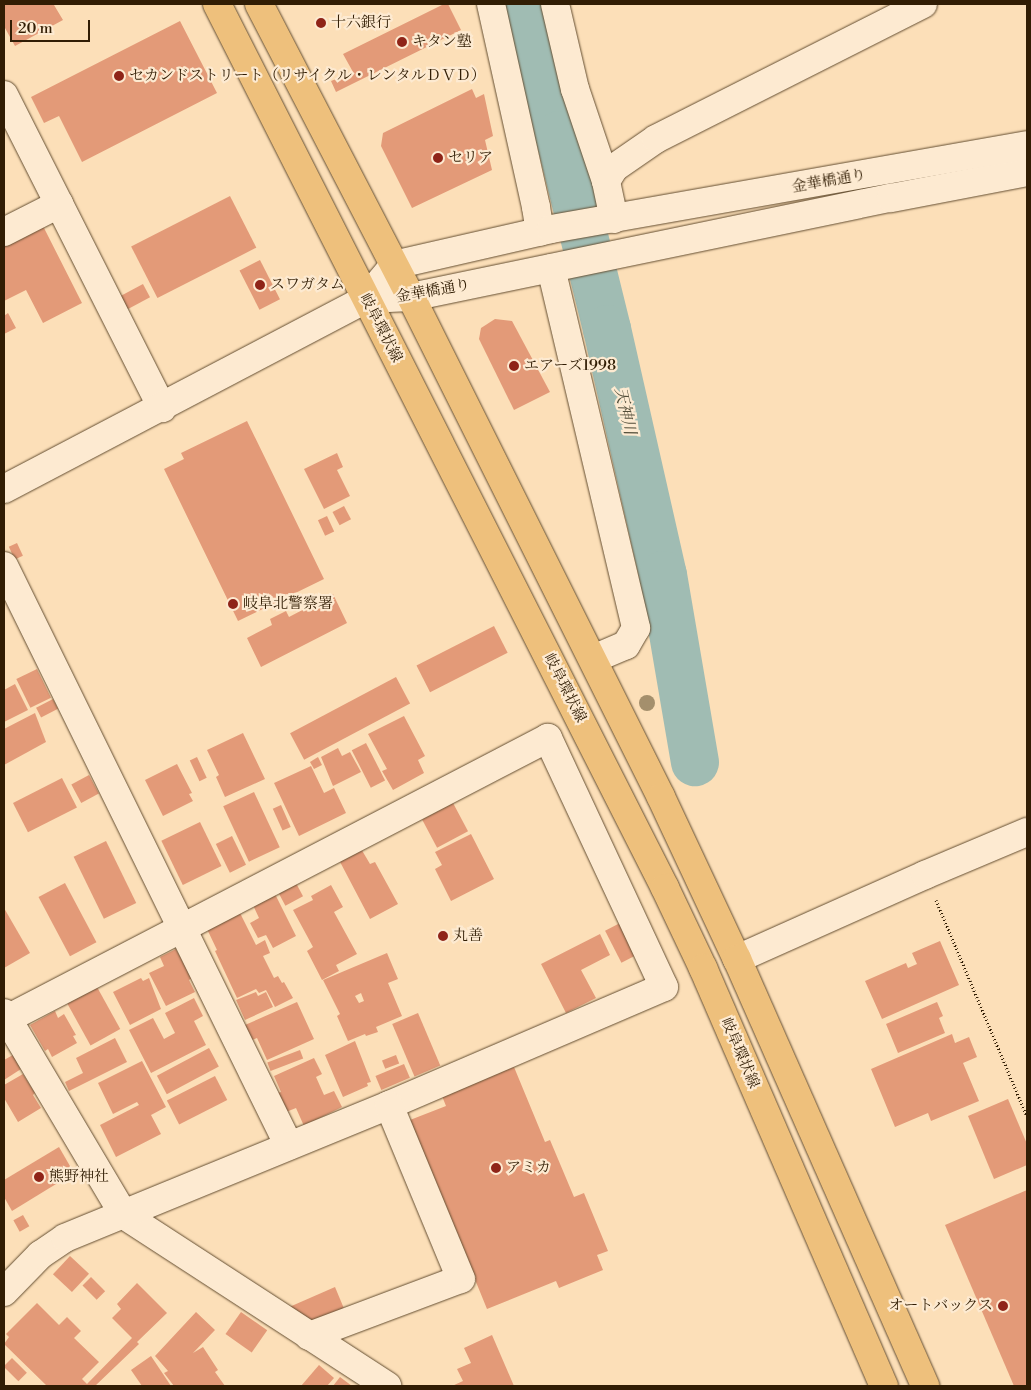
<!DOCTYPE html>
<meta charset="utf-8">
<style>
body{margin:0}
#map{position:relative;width:1031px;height:1390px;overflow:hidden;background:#fcdfb8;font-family:"Libre Bodoni","Noto Serif JP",serif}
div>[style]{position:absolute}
.river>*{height:48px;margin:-24px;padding:0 24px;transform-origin:24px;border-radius:24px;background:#a0bcb3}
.building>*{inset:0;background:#e39a78;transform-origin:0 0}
.path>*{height:3px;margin-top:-1.5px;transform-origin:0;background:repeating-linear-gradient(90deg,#311d04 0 1px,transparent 0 3.5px)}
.roads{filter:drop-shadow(0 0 1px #644e31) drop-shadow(0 0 1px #644e31)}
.minor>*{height:28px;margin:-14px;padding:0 14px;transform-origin:14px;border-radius:14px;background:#fdead1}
.major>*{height:28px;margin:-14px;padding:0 14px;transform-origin:14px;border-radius:14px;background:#eec07c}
.trees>*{width:16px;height:16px;margin:-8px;border-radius:50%;background:#a48f6c}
.dots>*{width:14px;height:14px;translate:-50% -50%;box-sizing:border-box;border:2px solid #fdead1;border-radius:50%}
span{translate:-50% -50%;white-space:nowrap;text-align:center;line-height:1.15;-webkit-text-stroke:4.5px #fdead1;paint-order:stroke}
.poi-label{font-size:15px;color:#311d04}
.left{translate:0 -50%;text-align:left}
.right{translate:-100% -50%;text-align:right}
.street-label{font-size:15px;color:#311d04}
.water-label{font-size:16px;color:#524d39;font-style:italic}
.frame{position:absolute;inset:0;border:5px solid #311d04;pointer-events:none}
.scale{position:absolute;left:10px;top:20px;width:80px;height:22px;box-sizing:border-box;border:2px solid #311d04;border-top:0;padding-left:6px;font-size:15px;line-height:18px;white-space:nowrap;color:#311d04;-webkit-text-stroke:4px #fdead1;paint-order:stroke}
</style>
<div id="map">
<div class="river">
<i style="left:529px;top:4px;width:134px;rotate:77.1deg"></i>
<i style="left:559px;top:135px;width:200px;rotate:76.1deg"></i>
<i style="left:607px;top:329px;width:252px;rotate:77.2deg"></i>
<i style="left:663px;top:575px;width:190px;rotate:80.3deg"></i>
</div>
<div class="building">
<i style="clip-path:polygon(4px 4px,57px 4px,54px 5px,63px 20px,15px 46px,5px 28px,4px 29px)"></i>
<i style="clip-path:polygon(444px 4px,448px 4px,461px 30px,336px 92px,331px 81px,353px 72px,343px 54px)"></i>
<i style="clip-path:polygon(180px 21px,217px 93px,82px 162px,59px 116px,44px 123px,31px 97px)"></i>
<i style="clip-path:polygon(472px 89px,476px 98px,484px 94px,493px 136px,485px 140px,492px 170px,412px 208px,381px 146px,383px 133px)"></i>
<i style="left:230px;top:196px;width:58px;height:111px;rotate:63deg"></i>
<i style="clip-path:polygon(43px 226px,82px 303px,43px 323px,26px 290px,4px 301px,4px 246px)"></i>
<i style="left:260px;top:260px;width:44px;height:23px;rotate:63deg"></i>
<i style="left:143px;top:284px;width:15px;height:27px;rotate:62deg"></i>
<i style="clip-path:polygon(8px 313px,16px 328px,4px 334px,4px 316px)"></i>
<i style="clip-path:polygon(495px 319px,512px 321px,550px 392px,514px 410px,479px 339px,481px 328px)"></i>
<i style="clip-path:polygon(247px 421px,324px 579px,238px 621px,164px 469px,184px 459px,181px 453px)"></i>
<i style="clip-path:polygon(337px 453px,343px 467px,337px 470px,350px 496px,324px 509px,304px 469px)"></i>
<i style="left:344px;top:506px;width:15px;height:13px;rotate:62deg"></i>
<i style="left:327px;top:516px;width:17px;height:10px;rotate:65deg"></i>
<i style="left:17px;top:543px;width:14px;height:9px;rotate:65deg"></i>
<i style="clip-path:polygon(333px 594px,347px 623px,261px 667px,247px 638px,272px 625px,270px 619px,286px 611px,289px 617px)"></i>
<i style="left:494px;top:626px;width:30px;height:87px;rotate:63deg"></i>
<i style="left:37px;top:669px;width:32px;height:23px;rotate:64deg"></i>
<i style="left:396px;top:677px;width:30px;height:120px;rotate:62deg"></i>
<i style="clip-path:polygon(15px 684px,28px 710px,4px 722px,4px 690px)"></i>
<i style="left:53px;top:699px;width:11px;height:19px;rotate:63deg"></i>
<i style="clip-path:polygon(35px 713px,46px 742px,4px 765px,4px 729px)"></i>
<i style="clip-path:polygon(404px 716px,425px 756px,418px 760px,424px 773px,393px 790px,382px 771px,387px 769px,368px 734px)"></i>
<i style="clip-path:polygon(243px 733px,265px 779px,225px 797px,216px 777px,219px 775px,207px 750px)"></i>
<i style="left:366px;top:743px;width:42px;height:16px;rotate:63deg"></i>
<i style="clip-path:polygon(338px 748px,342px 756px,350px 752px,361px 772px,333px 786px,321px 757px)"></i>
<i style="left:197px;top:757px;width:23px;height:8px;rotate:65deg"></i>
<i style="clip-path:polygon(318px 757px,322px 765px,314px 769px,310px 762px)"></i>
<i style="clip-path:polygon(177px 764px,192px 793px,189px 794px,193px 801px,163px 816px,145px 780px)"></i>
<i style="clip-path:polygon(311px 766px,324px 793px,334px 788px,346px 813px,299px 836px,274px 783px)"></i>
<i style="left:89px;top:775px;width:21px;height:20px;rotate:62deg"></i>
<i style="left:62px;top:778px;width:33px;height:55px;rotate:63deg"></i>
<i style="left:254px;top:792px;width:61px;height:34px;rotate:65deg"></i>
<i style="left:453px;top:803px;width:32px;height:35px;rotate:62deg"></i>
<i style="left:281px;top:805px;width:24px;height:9px;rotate:66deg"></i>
<i style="left:200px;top:822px;width:49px;height:43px;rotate:64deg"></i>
<i style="clip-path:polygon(471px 834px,494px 879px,451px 901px,435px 869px,442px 865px,435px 852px)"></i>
<i style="left:232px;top:836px;width:32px;height:18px;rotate:64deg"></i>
<i style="left:106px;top:841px;width:69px;height:36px;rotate:64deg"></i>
<i style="clip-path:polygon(360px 847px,370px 864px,375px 862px,398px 904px,370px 919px,338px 858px)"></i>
<i style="left:65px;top:883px;width:67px;height:30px;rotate:62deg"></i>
<i style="left:296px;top:883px;width:15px;height:20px;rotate:62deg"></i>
<i style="clip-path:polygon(331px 885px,343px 907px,334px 912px,357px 954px,336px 965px,339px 971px,322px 980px,307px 951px,313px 947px,293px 910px,313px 900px,311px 896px)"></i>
<i style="clip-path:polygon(275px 894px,296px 936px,273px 948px,266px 935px,258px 938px,250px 923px,259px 918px,253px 905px)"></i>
<i style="clip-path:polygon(4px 908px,30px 953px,4px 968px)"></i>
<i style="clip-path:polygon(240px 913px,256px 945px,265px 940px,270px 953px,263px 956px,274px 978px,278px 976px,282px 983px,284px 982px,293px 998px,275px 1007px,266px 990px,259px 993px,256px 989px,237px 998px,215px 951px,217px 950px,207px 929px)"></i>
<i style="left:622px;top:922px;width:36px;height:19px;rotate:63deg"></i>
<i style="clip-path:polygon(600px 934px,610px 955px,581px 970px,596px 998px,566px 1013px,541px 964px)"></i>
<i style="clip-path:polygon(940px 941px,959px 985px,882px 1019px,865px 981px,906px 963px,908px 968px,917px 964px,912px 953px)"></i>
<i style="clip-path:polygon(176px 949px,192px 978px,189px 980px,195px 992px,166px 1006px,149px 973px,164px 966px,160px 957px)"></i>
<i style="clip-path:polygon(evenodd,387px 953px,398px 979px,388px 983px,402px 1016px,376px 1027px,378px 1032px,366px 1036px,365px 1034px,348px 1041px,337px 1016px,340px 1014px,323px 980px,387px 953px,361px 993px,364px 1001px,359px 1003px,355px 996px,361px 993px)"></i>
<i style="clip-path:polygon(141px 978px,143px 981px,149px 978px,161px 1009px,130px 1025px,113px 992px)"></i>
<i style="left:97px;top:987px;width:48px;height:34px;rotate:61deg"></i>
<i style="clip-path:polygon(256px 992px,258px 996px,266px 992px,273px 1007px,245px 1020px,236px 1000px)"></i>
<i style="clip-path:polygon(194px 998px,203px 1016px,194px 1021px,206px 1045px,151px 1073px,129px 1030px,153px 1018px,164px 1039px,175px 1033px,165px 1013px)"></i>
<i style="clip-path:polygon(297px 1002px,314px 1039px,267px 1060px,257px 1038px,252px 1040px,245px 1025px)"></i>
<i style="clip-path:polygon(937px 1002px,943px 1016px,939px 1018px,945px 1033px,898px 1053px,886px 1024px)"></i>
<i style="clip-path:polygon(55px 1011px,58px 1018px,64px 1014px,76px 1035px,73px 1036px,77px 1043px,52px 1057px,48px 1049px,45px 1051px,30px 1025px)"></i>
<i style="left:418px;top:1013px;width:57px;height:28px;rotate:67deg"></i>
<i style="clip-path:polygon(952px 1034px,955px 1043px,969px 1037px,977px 1057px,963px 1063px,979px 1101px,931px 1121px,928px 1113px,895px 1127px,871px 1069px)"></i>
<i style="clip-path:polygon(115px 1038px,127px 1062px,69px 1091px,65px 1082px,83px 1073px,76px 1058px)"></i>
<i style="clip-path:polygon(355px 1041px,371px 1082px,367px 1083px,368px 1086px,343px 1097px,325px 1055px)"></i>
<i style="left:209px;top:1048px;width:21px;height:59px;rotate:62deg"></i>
<i style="left:300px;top:1050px;width:9px;height:35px;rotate:69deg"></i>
<i style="clip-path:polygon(13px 1055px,21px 1069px,4px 1080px,4px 1060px)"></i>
<i style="left:396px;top:1055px;width:9px;height:15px;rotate:69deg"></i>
<i style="clip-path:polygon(314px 1058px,322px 1074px,316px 1077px,324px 1095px,334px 1091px,342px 1107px,304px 1126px,296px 1108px,286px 1112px,277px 1093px,281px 1092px,274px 1076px)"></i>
<i style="clip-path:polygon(142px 1061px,166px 1107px,151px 1115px,161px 1134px,116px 1157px,100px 1125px,139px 1105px,137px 1102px,113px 1114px,98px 1083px)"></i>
<i style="left:404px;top:1064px;width:15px;height:31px;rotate:67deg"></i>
<i style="clip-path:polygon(514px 1067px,545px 1142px,550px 1140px,574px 1197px,584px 1193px,608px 1251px,597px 1255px,603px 1270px,559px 1288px,556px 1281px,487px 1309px,410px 1120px,446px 1106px,442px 1096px)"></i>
<i style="clip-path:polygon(23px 1074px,35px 1093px,33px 1095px,41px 1108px,18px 1122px,4px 1098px,4px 1085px)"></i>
<i style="left:215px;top:1076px;width:27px;height:54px;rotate:63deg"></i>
<i style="clip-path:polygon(1008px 1099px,1027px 1144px,1027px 1165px,994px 1179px,968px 1116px)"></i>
<i style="clip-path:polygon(59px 1147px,74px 1173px,12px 1211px,4px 1197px,4px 1180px)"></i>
<i style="clip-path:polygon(1027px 1190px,1027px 1386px,1014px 1386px,945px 1225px)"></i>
<i style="left:23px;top:1215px;width:13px;height:11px;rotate:61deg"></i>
<i style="left:70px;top:1256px;width:26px;height:25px;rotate:43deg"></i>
<i style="left:91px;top:1277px;width:20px;height:12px;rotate:45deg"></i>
<i style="clip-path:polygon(137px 1283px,167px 1313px,137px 1342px,139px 1344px,95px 1386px,47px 1386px,4px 1344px,9px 1337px,6px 1334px,37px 1303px,59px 1325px,67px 1317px,81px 1331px,74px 1338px,99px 1362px,82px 1379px,87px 1384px,132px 1338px,112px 1318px,121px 1309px,117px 1304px)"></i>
<i style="clip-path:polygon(335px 1287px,345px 1311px,320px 1321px,303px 1319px,287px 1308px)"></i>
<i style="clip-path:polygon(196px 1312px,215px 1330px,193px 1353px,203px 1347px,218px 1370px,215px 1372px,225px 1386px,174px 1386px,164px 1373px,168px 1371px,155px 1356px)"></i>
<i style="left:241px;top:1312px;width:32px;height:27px;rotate:35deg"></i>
<i style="clip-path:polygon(492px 1335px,514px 1386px,452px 1386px,463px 1381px,457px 1369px,471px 1363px,464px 1348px)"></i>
<i style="clip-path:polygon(151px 1356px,171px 1386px,142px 1386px,131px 1370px)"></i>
<i style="left:12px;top:1358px;width:21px;height:12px;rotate:45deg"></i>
<i style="clip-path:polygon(319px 1365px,334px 1378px,327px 1386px,301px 1386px)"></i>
<i style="clip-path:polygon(340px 1377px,352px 1386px,333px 1386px)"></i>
</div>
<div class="path">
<i style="left:936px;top:900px;width:234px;rotate:67.2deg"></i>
</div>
<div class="roads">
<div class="minor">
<i style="left:491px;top:4px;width:208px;rotate:77.5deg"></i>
<i style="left:536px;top:207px;width:25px;rotate:81deg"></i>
<i style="left:555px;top:4px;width:87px;rotate:76.8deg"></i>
<i style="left:575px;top:89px;width:97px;rotate:71.4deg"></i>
<i style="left:4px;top:95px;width:351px;rotate:63.2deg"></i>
<i style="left:614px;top:219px;width:39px;rotate:-102deg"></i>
<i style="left:606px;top:181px;width:15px;rotate:-58deg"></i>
<i style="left:614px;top:168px;width:51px;rotate:-34.6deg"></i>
<i style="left:656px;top:139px;width:299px;rotate:-26.8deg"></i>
<i style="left:4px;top:232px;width:62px;rotate:-27deg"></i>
<i style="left:551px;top:268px;width:370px;rotate:76.7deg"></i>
<i style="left:636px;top:628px;width:20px;rotate:120deg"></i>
<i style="left:626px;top:645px;width:36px;rotate:157deg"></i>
<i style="left:366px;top:299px;width:45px;rotate:-2.5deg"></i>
<i style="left:411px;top:297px;width:490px;rotate:-11.7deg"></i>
<i style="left:891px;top:198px;width:138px;rotate:-10.8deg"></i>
<i style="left:4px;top:489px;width:409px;rotate:-27.7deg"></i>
<i style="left:366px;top:299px;width:44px;rotate:-50.5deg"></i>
<i style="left:394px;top:265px;width:161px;rotate:-12.9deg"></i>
<i style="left:551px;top:229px;width:483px;rotate:-10deg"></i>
<i style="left:4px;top:566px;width:646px;rotate:63.83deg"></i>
<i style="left:737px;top:959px;width:206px;rotate:-24.1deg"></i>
<i style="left:925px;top:875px;width:111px;rotate:-22.9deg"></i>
<i style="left:4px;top:1013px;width:235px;rotate:59.3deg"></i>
<i style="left:124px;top:1215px;width:314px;rotate:33deg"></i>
<i style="left:4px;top:1292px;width:52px;rotate:-45.8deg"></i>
<i style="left:40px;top:1255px;width:30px;rotate:-34deg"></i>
<i style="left:65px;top:1238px;width:350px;rotate:-22.3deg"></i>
<i style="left:389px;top:1105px;width:299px;rotate:-23.2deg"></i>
<i style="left:664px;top:987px;width:275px;rotate:-115deg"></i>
<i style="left:548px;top:738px;width:610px;rotate:152.55deg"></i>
<i style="left:309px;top:1336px;width:162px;rotate:-20.6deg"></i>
<i style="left:461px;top:1279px;width:188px;rotate:-112.5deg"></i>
</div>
<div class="major">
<i style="left:217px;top:4px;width:991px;rotate:63.12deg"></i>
<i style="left:665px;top:888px;width:89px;rotate:64.6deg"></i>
<i style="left:703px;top:968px;width:456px;rotate:66.6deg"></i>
<i style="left:259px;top:4px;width:330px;rotate:62.6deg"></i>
<i style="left:411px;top:297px;width:559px;rotate:63.43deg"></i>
<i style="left:661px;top:797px;width:179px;rotate:64.9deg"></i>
<i style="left:737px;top:959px;width:467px;rotate:66.2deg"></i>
</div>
</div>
<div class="trees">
<i style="left:647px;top:703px"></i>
</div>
<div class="dots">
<i style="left:321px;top:23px;background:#8f2418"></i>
<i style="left:402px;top:42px;background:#8f2418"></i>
<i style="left:119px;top:76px;background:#8f2418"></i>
<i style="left:438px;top:158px;background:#8f2418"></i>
<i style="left:260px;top:285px;background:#8f2418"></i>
<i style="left:514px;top:366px;background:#8f2418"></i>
<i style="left:233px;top:604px;background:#8f2418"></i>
<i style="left:443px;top:936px;background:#8f2418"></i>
<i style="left:496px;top:1168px;background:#8f2418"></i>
<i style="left:39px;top:1177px;background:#8f2418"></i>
<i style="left:1003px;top:1306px;background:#8f2418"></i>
</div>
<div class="poi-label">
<span class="left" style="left:331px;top:23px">十六銀行</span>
<span class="left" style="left:412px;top:42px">キタン塾</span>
<span class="left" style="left:129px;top:76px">セカンドストリート（リサイクル・レンタルＤＶＤ）</span>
<span class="left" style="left:448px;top:158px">セリア</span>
<span class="left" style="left:270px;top:285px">スワガタム</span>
<span class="left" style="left:524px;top:366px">エアーズ1998</span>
<span class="left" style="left:243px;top:604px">岐阜北警察署</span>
<span class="left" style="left:453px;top:936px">丸善</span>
<span class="left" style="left:506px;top:1168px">アミカ</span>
<span class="left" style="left:49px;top:1177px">熊野神社</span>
<span class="right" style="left:993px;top:1306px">オートバックス</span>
</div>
<div class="street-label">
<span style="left:829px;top:181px;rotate:-10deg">金華橋通り</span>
<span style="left:433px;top:291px;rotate:-10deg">金華橋通り</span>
<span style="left:381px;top:328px;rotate:63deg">岐阜環状線</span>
<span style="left:565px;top:688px;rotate:63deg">岐阜環状線</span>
<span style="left:740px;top:1053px;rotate:67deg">岐阜環状線</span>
</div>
<div class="water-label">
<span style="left:625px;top:411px;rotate:77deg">天神川</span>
</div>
<div class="frame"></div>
<div class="scale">20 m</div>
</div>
